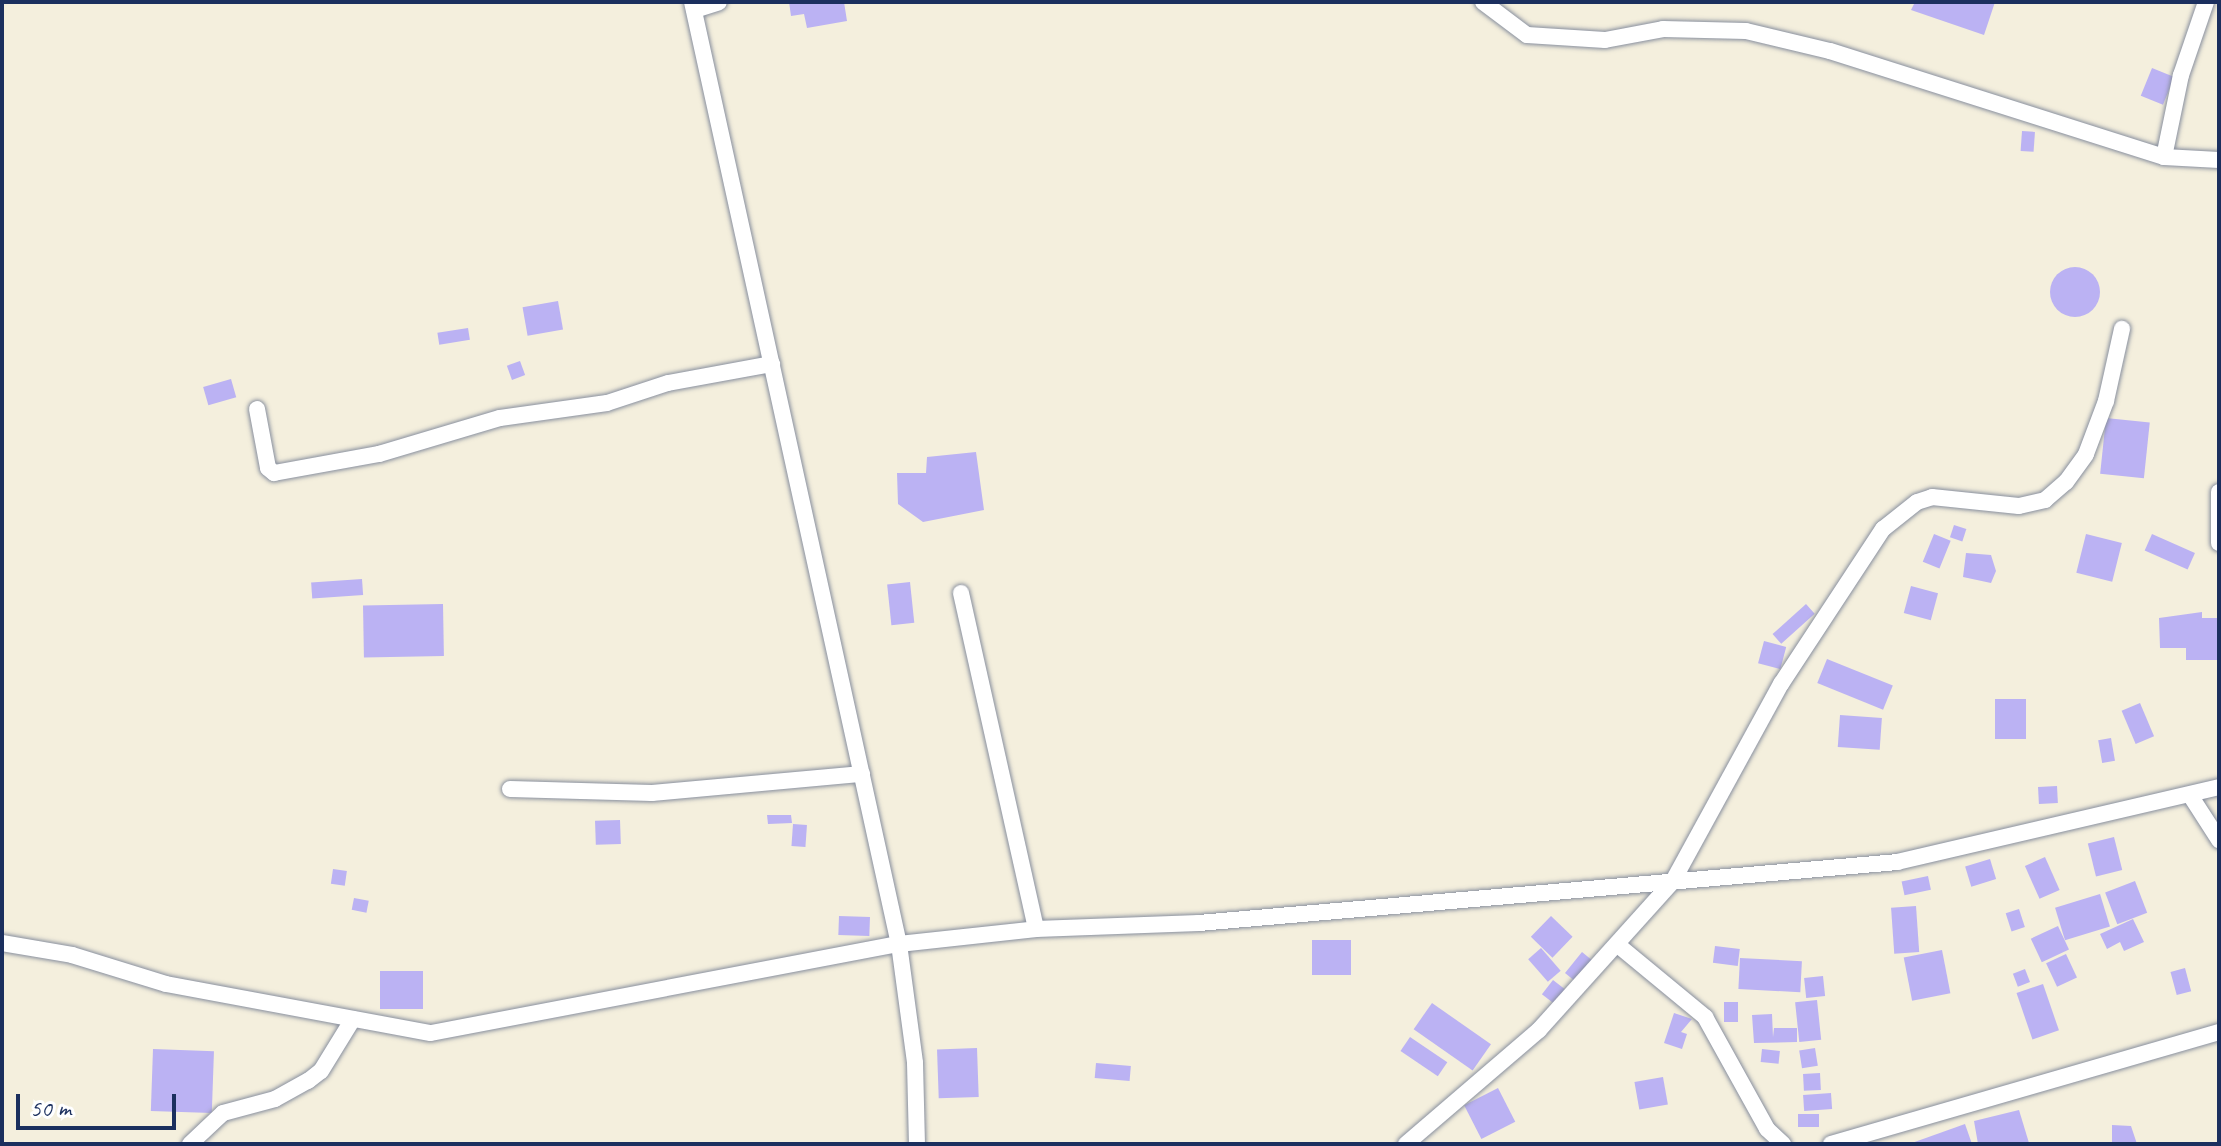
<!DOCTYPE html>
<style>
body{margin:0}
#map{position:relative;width:2221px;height:1146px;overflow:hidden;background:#f4efdd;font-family:Caveat,sans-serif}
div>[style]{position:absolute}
.building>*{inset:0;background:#bbb2f3;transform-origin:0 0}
.round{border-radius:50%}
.roads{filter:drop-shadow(0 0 2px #888f9e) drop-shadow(0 0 2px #888f9e)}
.street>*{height:16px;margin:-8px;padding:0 8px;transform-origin:8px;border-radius:8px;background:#fff}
span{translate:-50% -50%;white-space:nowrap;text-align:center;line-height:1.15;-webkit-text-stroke:7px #fff;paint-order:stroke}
.frame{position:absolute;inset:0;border:4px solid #1b2f5e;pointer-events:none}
.scale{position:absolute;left:16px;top:1094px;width:160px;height:36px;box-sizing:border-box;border:4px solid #1b2f5e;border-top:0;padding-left:10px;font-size:24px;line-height:28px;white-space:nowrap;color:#1b2f5e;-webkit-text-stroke:6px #fff;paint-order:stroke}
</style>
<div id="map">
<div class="building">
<i style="clip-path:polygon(789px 2px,844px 2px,847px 21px,807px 28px,804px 14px,791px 16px)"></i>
<i style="clip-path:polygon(1915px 2px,1995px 2px,1984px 35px,1911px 10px)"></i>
<i style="left:2152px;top:68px;width:24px;height:30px;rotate:22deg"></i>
<i style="left:2022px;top:131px;width:13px;height:20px;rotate:4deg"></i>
<i class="round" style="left:2050px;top:267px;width:50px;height:50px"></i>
<i style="left:558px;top:301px;width:29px;height:36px;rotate:80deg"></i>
<i style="left:468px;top:328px;width:12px;height:31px;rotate:81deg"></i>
<i style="left:520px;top:361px;width:15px;height:14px;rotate:70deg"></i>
<i style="left:231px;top:379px;width:19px;height:29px;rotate:74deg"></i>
<i style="left:2106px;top:418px;width:44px;height:56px;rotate:6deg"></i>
<i style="clip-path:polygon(976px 452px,984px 510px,923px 522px,898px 504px,897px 473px,926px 473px,927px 457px)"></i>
<i style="left:1954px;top:525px;width:13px;height:13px;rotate:18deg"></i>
<i style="left:1934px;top:534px;width:18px;height:30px;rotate:22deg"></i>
<i style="left:2086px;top:534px;width:37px;height:40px;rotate:14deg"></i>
<i style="left:2152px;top:534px;width:47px;height:18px;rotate:24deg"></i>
<i style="clip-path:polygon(1966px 553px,1991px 555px,1996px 571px,1991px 583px,1963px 577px)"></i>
<i style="left:362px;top:579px;width:16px;height:51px;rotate:86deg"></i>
<i style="left:910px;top:582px;width:41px;height:23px;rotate:84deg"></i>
<i style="left:1911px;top:586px;width:28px;height:28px;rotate:15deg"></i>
<i style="left:443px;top:604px;width:52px;height:80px;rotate:89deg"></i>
<i style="left:1806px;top:604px;width:13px;height:45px;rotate:48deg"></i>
<i style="clip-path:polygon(2202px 612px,2202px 618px,2219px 618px,2219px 660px,2186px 660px,2186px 648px,2160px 648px,2159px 618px)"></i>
<i style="left:1764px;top:641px;width:23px;height:23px;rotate:15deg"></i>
<i style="left:1827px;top:659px;width:71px;height:26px;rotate:22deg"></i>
<i style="left:1995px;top:699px;width:31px;height:40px"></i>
<i style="left:2140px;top:703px;width:36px;height:20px;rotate:67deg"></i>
<i style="left:1840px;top:715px;width:42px;height:32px;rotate:4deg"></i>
<i style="left:2111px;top:738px;width:23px;height:13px;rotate:80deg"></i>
<i style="left:2057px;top:786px;width:17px;height:19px;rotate:87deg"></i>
<i style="clip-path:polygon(767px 815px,791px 815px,792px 823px,768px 824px)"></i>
<i style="left:620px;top:820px;width:24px;height:25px;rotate:88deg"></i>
<i style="left:793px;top:824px;width:14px;height:22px;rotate:4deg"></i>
<i style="left:2114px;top:837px;width:34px;height:27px;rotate:76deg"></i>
<i style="left:2045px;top:857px;width:36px;height:22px;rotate:66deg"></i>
<i style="left:1990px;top:859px;width:21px;height:26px;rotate:73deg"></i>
<i style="left:333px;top:869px;width:14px;height:15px;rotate:8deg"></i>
<i style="left:1928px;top:876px;width:14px;height:27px;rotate:78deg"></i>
<i style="left:2135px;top:881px;width:34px;height:32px;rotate:69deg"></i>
<i style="left:2100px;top:894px;width:34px;height:47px;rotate:73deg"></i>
<i style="left:354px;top:898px;width:15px;height:12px;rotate:11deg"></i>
<i style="left:1916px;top:906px;width:46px;height:25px;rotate:86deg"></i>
<i style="left:2019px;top:909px;width:19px;height:14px;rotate:72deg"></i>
<i style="left:839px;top:916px;width:31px;height:19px;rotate:2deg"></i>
<i style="left:1551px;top:916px;width:30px;height:29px;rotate:44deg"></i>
<i style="clip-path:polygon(2133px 919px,2144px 942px,2124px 951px,2120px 942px,2107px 949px,2100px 934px)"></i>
<i style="left:2058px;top:926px;width:26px;height:30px;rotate:65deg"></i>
<i style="left:1312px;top:940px;width:39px;height:35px"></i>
<i style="left:1715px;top:946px;width:25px;height:17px;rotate:7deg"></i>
<i style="left:1541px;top:948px;width:30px;height:17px;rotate:49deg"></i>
<i style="left:1942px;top:950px;width:44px;height:39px;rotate:79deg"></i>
<i style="left:1582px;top:952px;width:13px;height:27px;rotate:39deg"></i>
<i style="left:2066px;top:954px;width:26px;height:22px;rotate:65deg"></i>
<i style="left:1740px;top:958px;width:62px;height:31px;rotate:3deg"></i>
<i style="left:2185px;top:968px;width:24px;height:15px;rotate:75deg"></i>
<i style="left:2025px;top:969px;width:14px;height:13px;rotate:69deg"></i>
<i style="left:380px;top:971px;width:43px;height:38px"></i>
<i style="left:1823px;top:976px;width:20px;height:19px;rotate:84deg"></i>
<i style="left:1553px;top:980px;width:16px;height:18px;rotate:38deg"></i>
<i style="left:2043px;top:984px;width:49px;height:28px;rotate:71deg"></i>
<i style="left:1817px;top:1000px;width:40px;height:22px;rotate:84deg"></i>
<i style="left:1724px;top:1002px;width:14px;height:20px"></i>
<i style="left:1432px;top:1003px;width:72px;height:32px;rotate:35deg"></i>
<i style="clip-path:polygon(1674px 1013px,1692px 1019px,1681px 1032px,1687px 1034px,1682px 1049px,1664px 1043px)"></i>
<i style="clip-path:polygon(1772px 1014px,1773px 1037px,1774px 1028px,1797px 1028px,1797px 1042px,1754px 1043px,1752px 1015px)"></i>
<i style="left:1410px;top:1037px;width:45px;height:17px;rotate:34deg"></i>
<i style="left:977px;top:1048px;width:49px;height:40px;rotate:88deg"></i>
<i style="left:1815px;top:1048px;width:18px;height:16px;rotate:81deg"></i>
<i style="left:153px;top:1049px;width:61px;height:62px;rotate:2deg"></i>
<i style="left:1762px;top:1049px;width:18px;height:13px;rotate:6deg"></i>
<i style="left:1096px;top:1063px;width:35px;height:15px;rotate:5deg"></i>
<i style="left:1820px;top:1073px;width:17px;height:17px;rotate:87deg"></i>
<i style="left:1663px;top:1077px;width:28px;height:29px;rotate:80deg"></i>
<i style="left:1498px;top:1088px;width:38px;height:38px;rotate:63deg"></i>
<i style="left:1831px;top:1093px;width:16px;height:28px;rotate:86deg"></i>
<i style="clip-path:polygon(2019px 1110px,2029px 1143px,1978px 1144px,1974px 1121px)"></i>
<i style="left:1798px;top:1114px;width:21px;height:13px"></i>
<i style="clip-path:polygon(1965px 1124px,1972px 1144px,1909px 1144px)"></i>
<i style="clip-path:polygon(2112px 1125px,2131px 1126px,2137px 1144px,2112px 1144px)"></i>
</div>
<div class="roads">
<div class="street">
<i style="left:692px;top:2px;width:964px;rotate:77.61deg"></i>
<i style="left:899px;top:944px;width:138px;rotate:-6.2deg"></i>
<i style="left:1036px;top:929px;width:163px;rotate:-2.1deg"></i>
<i style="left:1199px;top:923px;width:701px;rotate:-4.99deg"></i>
<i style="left:1897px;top:862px;width:331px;rotate:-13.1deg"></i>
<i style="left:1483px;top:2px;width:55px;rotate:36.9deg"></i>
<i style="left:1527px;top:35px;width:78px;rotate:3.7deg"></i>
<i style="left:1605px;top:40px;width:59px;rotate:-10.7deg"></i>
<i style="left:1663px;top:29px;width:83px;rotate:1.4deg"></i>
<i style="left:1746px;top:31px;width:86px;rotate:13.4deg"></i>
<i style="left:1830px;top:51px;width:350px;rotate:17.6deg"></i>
<i style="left:2164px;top:157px;width:55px;rotate:3.1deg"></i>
<i style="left:695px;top:10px;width:25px;rotate:-18deg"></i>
<i style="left:2164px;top:157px;width:84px;rotate:-78.3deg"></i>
<i style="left:2181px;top:75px;width:77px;rotate:-71.1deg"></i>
<i style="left:257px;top:409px;width:60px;rotate:79.4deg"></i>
<i style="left:268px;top:468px;width:8px;rotate:40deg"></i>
<i style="left:274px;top:473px;width:107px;rotate:-10.3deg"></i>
<i style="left:379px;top:454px;width:126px;rotate:-16.6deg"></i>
<i style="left:500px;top:418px;width:108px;rotate:-8deg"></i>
<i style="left:607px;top:403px;width:64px;rotate:-18.2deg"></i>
<i style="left:668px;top:383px;width:106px;rotate:-10.4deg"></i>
<i style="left:2219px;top:492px;width:51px;rotate:90deg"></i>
<i style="left:961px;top:593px;width:344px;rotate:77.4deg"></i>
<i style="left:510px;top:789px;width:142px;rotate:1.6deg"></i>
<i style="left:652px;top:793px;width:211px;rotate:-5.2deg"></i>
<i style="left:2190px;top:795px;width:54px;rotate:57.2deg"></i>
<i style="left:2px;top:943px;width:71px;rotate:9.7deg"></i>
<i style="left:72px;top:955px;width:98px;rotate:17.1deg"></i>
<i style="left:166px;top:984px;width:269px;rotate:10.5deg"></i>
<i style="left:431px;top:1033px;width:476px;rotate:-10.8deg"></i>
<i style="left:899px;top:944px;width:120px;rotate:82.3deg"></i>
<i style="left:915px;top:1063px;width:81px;rotate:88.6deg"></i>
<i style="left:1619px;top:946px;width:112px;rotate:39.5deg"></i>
<i style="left:1705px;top:1017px;width:128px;rotate:61deg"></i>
<i style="left:1767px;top:1129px;width:22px;rotate:43deg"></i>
<i style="left:190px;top:1144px;width:45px;rotate:-43.2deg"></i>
<i style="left:223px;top:1113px;width:54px;rotate:-15.1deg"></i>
<i style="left:275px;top:1099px;width:38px;rotate:-29deg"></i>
<i style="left:308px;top:1081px;width:16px;rotate:-38deg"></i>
<i style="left:321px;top:1071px;width:61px;rotate:-58.4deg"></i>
<i style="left:1406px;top:1144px;width:175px;rotate:-40.6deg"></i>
<i style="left:1539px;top:1030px;width:200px;rotate:-48deg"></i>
<i style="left:1673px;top:881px;width:225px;rotate:-61.3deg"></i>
<i style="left:1781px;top:684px;width:186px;rotate:-56.7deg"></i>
<i style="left:1883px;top:529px;width:43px;rotate:-38.5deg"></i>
<i style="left:1917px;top:502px;width:16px;rotate:-18deg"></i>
<i style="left:1932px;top:497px;width:87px;rotate:5.9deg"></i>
<i style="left:2019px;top:506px;width:27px;rotate:-13deg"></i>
<i style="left:2045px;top:500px;width:28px;rotate:-41deg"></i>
<i style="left:2066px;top:482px;width:34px;rotate:-54deg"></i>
<i style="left:2086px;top:454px;width:57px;rotate:-69.3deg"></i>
<i style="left:2106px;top:401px;width:74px;rotate:-77.5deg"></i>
<i style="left:1831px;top:1144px;width:404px;rotate:-16.1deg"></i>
</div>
</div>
<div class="frame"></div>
<div class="scale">50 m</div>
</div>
